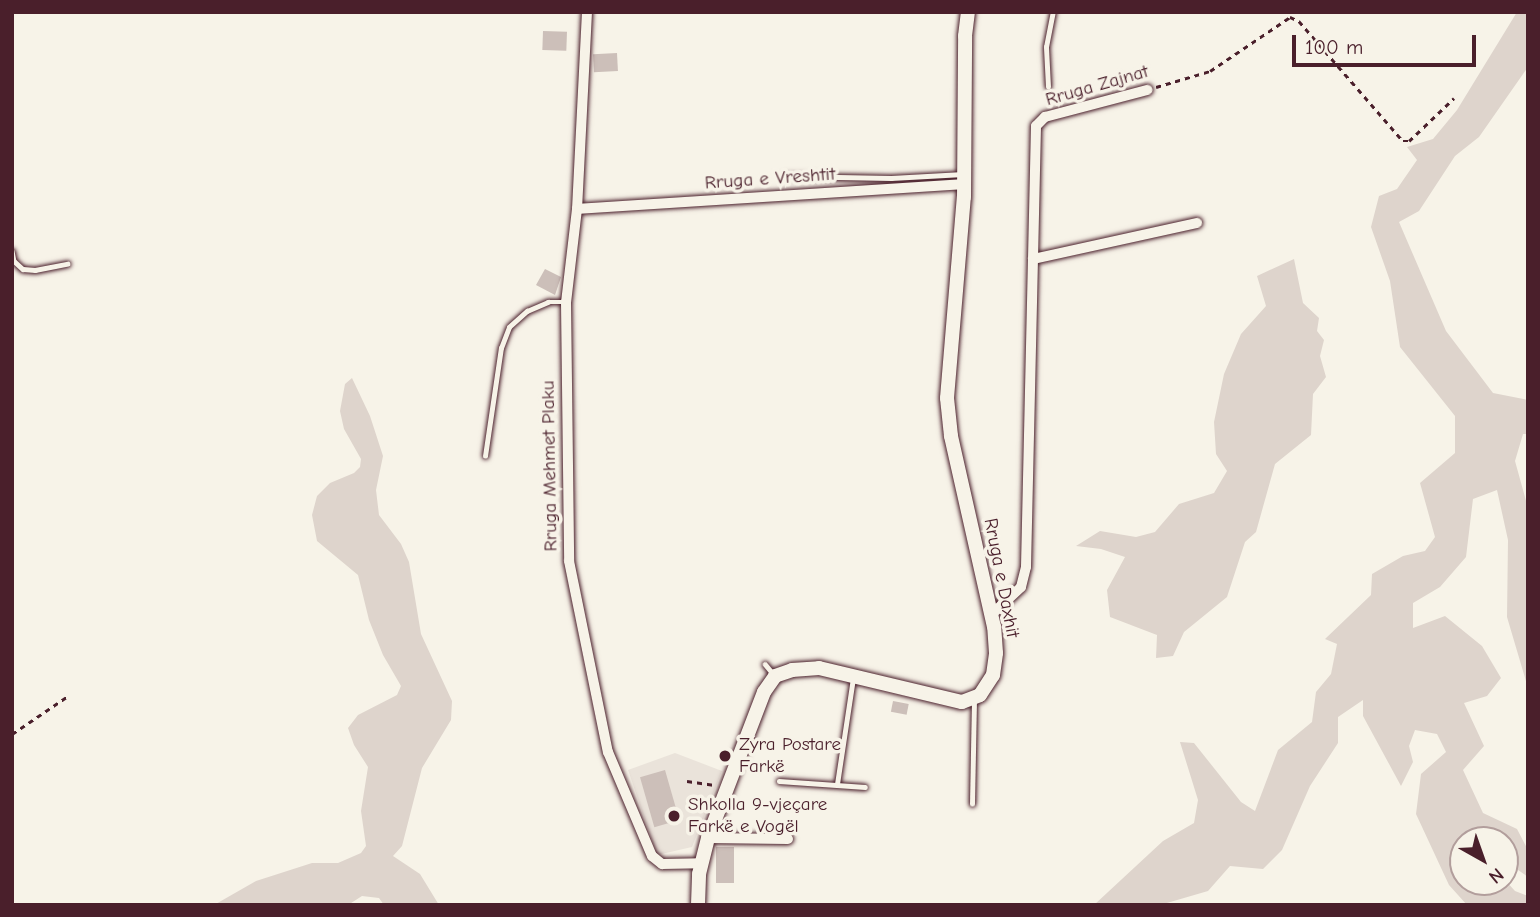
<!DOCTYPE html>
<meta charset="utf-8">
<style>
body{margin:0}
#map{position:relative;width:1540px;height:917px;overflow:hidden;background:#f7f3e8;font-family:"Comic Neue",sans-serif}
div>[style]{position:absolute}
.built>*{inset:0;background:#eae3da}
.green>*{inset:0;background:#ded4cc}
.building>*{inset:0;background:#ccbfb9;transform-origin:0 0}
.path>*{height:2.5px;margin-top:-1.25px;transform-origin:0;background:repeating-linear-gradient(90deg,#4a1f2b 0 5px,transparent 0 10px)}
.roads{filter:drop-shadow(0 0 2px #4a1f2b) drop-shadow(0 0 2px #4a1f2b)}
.lane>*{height:4.5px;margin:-2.25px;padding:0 2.25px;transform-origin:2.25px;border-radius:2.25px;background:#f7f3e8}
.street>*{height:10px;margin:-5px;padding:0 5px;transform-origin:5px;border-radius:5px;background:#f7f3e8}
.secondary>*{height:14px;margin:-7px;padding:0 7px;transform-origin:7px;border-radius:7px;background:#f7f3e8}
.dots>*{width:19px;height:19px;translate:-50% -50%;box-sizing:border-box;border:4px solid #f7f3e8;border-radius:50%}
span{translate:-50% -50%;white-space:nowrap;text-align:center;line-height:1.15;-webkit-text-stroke:7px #f7f3e8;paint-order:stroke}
.street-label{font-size:19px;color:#4a1f2b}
.poi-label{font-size:19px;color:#4a1f2b}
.left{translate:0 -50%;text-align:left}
.frame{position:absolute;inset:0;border:14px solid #4a1f2b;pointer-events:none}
.north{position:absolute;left:1449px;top:826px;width:70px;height:70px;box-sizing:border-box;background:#f7f3e8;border:2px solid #b29e9c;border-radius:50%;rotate:140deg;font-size:19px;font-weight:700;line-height:28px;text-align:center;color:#4a1f2b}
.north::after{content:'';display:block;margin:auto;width:24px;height:32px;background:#4a1f2b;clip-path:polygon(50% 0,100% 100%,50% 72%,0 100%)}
.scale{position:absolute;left:1292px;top:35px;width:184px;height:32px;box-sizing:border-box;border:4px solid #4a1f2b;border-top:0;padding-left:9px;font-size:21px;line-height:24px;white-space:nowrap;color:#4a1f2b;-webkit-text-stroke:5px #f7f3e8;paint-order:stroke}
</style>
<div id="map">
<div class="built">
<i style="clip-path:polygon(675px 753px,722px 771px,692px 847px,657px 855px,628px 770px)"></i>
</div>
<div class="green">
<i style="clip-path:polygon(1517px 12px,1528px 12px,1528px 67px,1479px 137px,1455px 156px,1419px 211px,1399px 222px,1446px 331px,1493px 393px,1528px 400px,1528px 434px,1523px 434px,1515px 461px,1528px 508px,1528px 688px,1507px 617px,1508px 540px,1497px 490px,1473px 499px,1466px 557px,1440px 587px,1413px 603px,1413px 628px,1445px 616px,1482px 646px,1501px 678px,1487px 696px,1464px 703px,1484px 746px,1463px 770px,1483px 813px,1517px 829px,1528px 850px,1528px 877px,1505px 861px,1505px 840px,1463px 840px,1463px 882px,1505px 880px,1515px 891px,1528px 896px,1528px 905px,1467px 905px,1449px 885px,1416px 814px,1421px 774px,1446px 752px,1437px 734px,1415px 730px,1409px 746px,1413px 762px,1401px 786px,1363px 716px,1363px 700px,1338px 717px,1338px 743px,1310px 786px,1282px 850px,1263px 869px,1230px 866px,1208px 891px,1160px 905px,1094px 905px,1163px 841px,1194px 823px,1198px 800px,1180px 742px,1194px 743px,1241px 802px,1255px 811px,1278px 750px,1312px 722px,1316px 692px,1331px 674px,1337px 644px,1325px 639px,1371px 595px,1372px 574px,1403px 556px,1425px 551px,1435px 537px,1420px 483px,1455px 453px,1455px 416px,1400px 347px,1390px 281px,1371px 227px,1379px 196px,1397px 189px,1417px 160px,1407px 147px,1433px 139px,1457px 110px)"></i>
<i style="clip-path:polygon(1294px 259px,1303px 303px,1319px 318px,1317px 331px,1324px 340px,1320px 356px,1326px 377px,1313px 394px,1311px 435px,1275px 464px,1256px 532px,1245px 542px,1227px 597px,1184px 632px,1173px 656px,1156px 658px,1157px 635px,1110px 617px,1107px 590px,1125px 557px,1101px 549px,1076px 546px,1100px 531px,1136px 537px,1155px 532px,1179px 504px,1214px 493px,1227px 471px,1216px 454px,1214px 422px,1224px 374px,1241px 334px,1266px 306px,1257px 276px)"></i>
<i style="clip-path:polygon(352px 378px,370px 416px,383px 456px,376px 490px,379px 515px,401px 544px,409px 562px,421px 634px,452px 701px,451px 720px,422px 768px,402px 846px,393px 856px,420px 874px,439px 905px,384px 905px,379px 898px,362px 896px,348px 905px,214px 905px,256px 881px,312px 863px,338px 863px,361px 853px,366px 846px,361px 811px,368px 767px,354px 745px,348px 728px,358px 715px,397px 695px,401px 686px,383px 655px,369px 620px,358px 575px,317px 541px,312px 515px,317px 496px,330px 483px,354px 473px,360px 467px,361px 459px,344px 429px,340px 411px,345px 384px)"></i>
</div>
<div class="building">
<i style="left:543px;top:31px;width:24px;height:19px;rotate:2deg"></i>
<i style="left:617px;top:53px;width:18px;height:24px;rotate:87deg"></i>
<i style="clip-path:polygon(545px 269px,561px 277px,555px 295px,536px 285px)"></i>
<i style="left:893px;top:701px;width:16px;height:11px;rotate:11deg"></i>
<i style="left:665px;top:770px;width:52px;height:26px;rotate:74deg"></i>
<i style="left:716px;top:847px;width:18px;height:36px"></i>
</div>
<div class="path">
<i style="left:1156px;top:87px;width:56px;rotate:-16.5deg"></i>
<i style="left:1210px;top:71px;width:97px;rotate:-34deg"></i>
<i style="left:1290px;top:17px;width:10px;rotate:24deg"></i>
<i style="left:1299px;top:21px;width:159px;rotate:49.1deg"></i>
<i style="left:1403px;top:141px;width:6px"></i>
<i style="left:1409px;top:141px;width:62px;rotate:-43.7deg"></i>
<i style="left:12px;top:734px;width:68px;rotate:-34.2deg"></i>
<i style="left:687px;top:781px;width:28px;rotate:8deg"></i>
</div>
<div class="roads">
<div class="lane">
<i style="left:1048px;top:87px;width:40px;rotate:-92.9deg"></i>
<i style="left:1046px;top:47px;width:36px;rotate:-79deg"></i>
<i style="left:785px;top:176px;width:106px;rotate:1.1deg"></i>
<i style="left:891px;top:178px;width:72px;rotate:-3.2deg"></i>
<i style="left:12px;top:251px;width:10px;rotate:79deg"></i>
<i style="left:14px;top:261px;width:12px;rotate:42deg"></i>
<i style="left:23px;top:269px;width:12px;rotate:5deg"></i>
<i style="left:35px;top:270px;width:33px;rotate:-11deg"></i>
<i style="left:485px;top:456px;width:109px;rotate:-81.6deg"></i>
<i style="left:501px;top:348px;width:22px;rotate:-69deg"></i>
<i style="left:509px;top:327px;width:24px;rotate:-42deg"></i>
<i style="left:527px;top:311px;width:23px;rotate:-23deg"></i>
<i style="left:548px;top:302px;width:17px"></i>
<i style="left:765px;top:664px;width:16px;rotate:50deg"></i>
<i style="left:779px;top:781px;width:86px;rotate:4deg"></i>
<i style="left:837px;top:784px;width:107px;rotate:-81.4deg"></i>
<i style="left:972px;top:804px;width:104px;rotate:-88.9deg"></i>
</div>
<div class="street">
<i style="left:587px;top:12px;width:197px;rotate:92.9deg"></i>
<i style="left:577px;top:209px;width:94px;rotate:96.7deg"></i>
<i style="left:566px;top:302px;width:259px;rotate:89.3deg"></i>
<i style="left:569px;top:561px;width:195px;rotate:78.5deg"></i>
<i style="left:608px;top:752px;width:113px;rotate:67.1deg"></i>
<i style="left:652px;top:856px;width:13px;rotate:39deg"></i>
<i style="left:662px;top:864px;width:39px;rotate:-1deg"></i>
<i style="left:577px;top:209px;width:388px;rotate:-3.7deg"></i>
<i style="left:1033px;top:259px;width:168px;rotate:-12.4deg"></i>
<i style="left:991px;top:615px;width:41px;rotate:-43deg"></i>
<i style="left:1021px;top:587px;width:21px;rotate:-76deg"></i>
<i style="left:1026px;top:567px;width:441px;rotate:-88.7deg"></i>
<i style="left:1036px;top:126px;width:13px;rotate:-45deg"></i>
<i style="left:1045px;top:117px;width:106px;rotate:-14.8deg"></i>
<i style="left:708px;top:838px;width:80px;rotate:0.7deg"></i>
</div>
<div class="secondary">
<i style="left:698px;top:905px;width:31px;rotate:-88deg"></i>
<i style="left:699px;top:874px;width:37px;rotate:-76deg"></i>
<i style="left:708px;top:838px;width:156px;rotate:-69deg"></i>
<i style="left:764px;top:692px;width:19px;rotate:-55deg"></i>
<i style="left:775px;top:676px;width:18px;rotate:-19deg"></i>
<i style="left:792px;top:670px;width:27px;rotate:-4deg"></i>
<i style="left:819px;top:668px;width:147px;rotate:13.4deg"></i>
<i style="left:962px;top:702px;width:19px;rotate:-21deg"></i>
<i style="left:980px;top:695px;width:24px;rotate:-57deg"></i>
<i style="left:993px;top:675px;width:22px;rotate:-82deg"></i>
<i style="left:996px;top:653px;width:26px;rotate:-94deg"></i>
<i style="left:994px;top:627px;width:196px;rotate:-102.7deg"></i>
<i style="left:951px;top:436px;width:38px;rotate:-96deg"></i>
<i style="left:947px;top:398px;width:202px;rotate:-85.2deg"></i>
<i style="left:964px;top:197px;width:161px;rotate:-89.6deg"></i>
<i style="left:965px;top:36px;width:24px;rotate:-83deg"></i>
</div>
</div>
<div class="dots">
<i style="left:725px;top:756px;background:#4a1f2b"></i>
<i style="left:674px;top:816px;background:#4a1f2b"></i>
</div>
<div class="street-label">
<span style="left:1097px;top:86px;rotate:-16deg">Rruga Zajnat</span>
<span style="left:770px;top:179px;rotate:-4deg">Rruga e Vreshtit</span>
<span style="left:550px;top:466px;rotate:-91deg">Rruga Mehmet Plaku</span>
<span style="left:1001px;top:578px;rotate:79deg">Rruga e Daxhit</span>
</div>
<div class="poi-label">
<span class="left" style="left:739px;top:756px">Zyra Postare<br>Farkë</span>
<span class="left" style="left:688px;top:816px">Shkolla 9-vjeçare<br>Farkë e Vogël</span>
</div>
<div class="frame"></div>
<div class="north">N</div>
<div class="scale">100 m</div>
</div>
